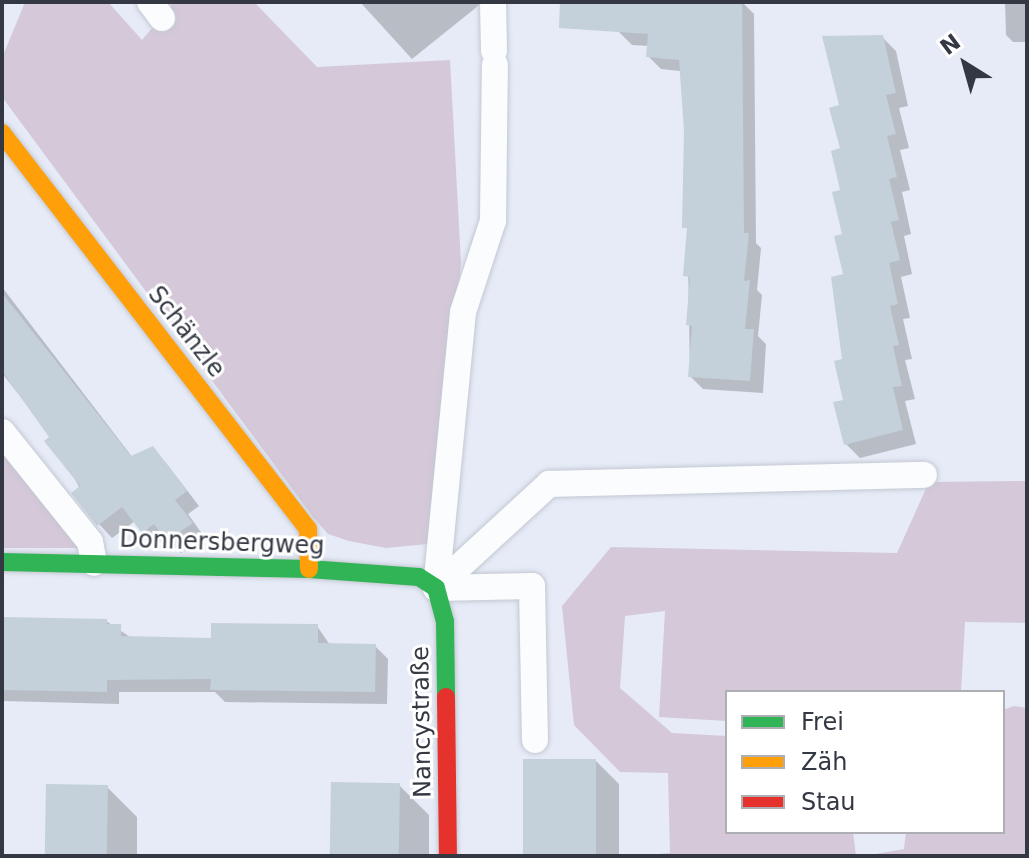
<!DOCTYPE html>
<meta charset="utf-8">
<style>
body{margin:0}
#map{position:relative;width:1029px;height:858px;overflow:hidden;background:#e6ebf7;font-family:"DejaVu Sans",sans-serif}
div>[style]{position:absolute}
.green>*{inset:0;background:#d4c8d9}
.shadow>*{inset:0;background:#0003}
.building>*{inset:0;background:#c4d0da;transform-origin:0 0}
.roads{filter:drop-shadow(0 0 2px #c3c8d2) drop-shadow(0 0 2px #c3c8d2)}
.lane>*{height:26px;margin:-13px;padding:0 13px;transform-origin:13px;border-radius:13px;background:#fbfcfe}
.fast>*{height:18px;margin:-9px;padding:0 9px;transform-origin:9px;border-radius:9px;background:#30b455}
.slow>*{height:18px;margin:-9px;padding:0 9px;transform-origin:9px;border-radius:9px;background:#ff9f0a}
.jam>*{height:18px;margin:-9px;padding:0 9px;transform-origin:9px;border-radius:9px;background:#e5322d}
span{translate:-50% -50%;white-space:nowrap;text-align:center;line-height:1.15;-webkit-text-stroke:6px #fff;paint-order:stroke}
.street-label{font-size:24px;color:#333843}
.frame{position:absolute;inset:0;border:4px solid #333843;pointer-events:none}
.legend{position:absolute;left:725px;top:690px;width:280px;height:144px;box-sizing:border-box;background:#fff;border:2px solid #adafb4;margin:0;padding:10px 14px;list-style:none;font-size:24px;color:#333843}
.legend li{display:flex;align-items:center;gap:16px;height:40px}
.legend b{width:40px;border:2px solid #adafb4}
.north{position:absolute;left:925px;top:24px;width:80px;height:80px;-webkit-text-stroke:6px #fff;paint-order:stroke;rotate:323deg;font-size:22px;font-weight:700;line-height:32px;text-align:center;color:#333843}
.north::after{content:'';display:block;margin:auto;width:28px;height:36px;background:#333843;clip-path:polygon(50% 0,100% 100%,50% 72%,0 100%)}
</style>
<div id="map">
<div class="green">
<i style="clip-path:polygon(25px 2px,108px 2px,142px 40px,174px 2px,254px 2px,317px 67px,450px 60px,461px 263px,438px 543px,386px 548px,349px 541px,328px 534px,313px 517px,2px 97px,2px 58px)"></i>
<i style="clip-path:polygon(2px 445px,81px 548px,2px 548px)"></i>
<i style="clip-path:polygon(1027px 481px,1027px 623px,965px 622px,961px 692px,727px 692px,727px 721px,659px 717px,665px 611px,625px 616px,620px 688px,672px 733px,727px 736px,727px 832px,853px 832px,856px 856px,639px 856px,670px 853px,668px 773px,620px 772px,574px 725px,562px 606px,611px 547px,897px 553px,929px 482px)"></i>
<i style="clip-path:polygon(1014px 706px,1027px 708px,1027px 856px,864px 856px,904px 849px,906px 832px,1003px 832px,1003px 710px)"></i>
</div>
<div class="shadow">
<i style="clip-path:polygon(360px 2px,483px 2px,412px 59px)"></i>
<i style="clip-path:polygon(622px 2px,742px 2px,754px 14px,756px 243px,761px 248px,757px 290px,762px 295px,758px 336px,766px 344px,763px 393px,703px 389px,690px 376px,685px 83px,680px 71px,661px 69px,648px 56px,649px 46px,632px 45px,619px 32px)"></i>
<i style="clip-path:polygon(1005px 2px,1027px 2px,1027px 42px,1013px 42px,1006px 35px)"></i>
<i style="clip-path:polygon(882px 37px,896px 51px,908px 106px,899px 108px,909px 148px,900px 150px,910px 190px,902px 192px,911px 234px,904px 236px,912px 274px,901px 277px,910px 318px,903px 319px,912px 359px,905px 360px,915px 399px,905px 401px,916px 444px,860px 458px,846px 444px,842px 106px)"></i>
<i style="clip-path:polygon(2px 287px,133px 458px,152px 449px,166px 463px,199px 506px,188px 514px,205px 538px,181px 553px,166px 538px,157px 545px,135px 521px,112px 538px,99px 524px,52px 437px,2px 373px)"></i>
<i style="clip-path:polygon(2px 619px,106px 621px,133px 639px,213px 640px,317px 626px,330px 645px,375px 646px,388px 659px,387px 704px,225px 702px,215px 692px,119px 692px,119px 704px,2px 701px)"></i>
<i style="clip-path:polygon(596px 761px,619px 784px,619px 856px,525px 856px)"></i>
<i style="clip-path:polygon(399px 785px,429px 815px,429px 856px,332px 856px)"></i>
<i style="clip-path:polygon(107px 787px,137px 817px,137px 856px,48px 856px)"></i>
</div>
<div class="building">
<i style="clip-path:polygon(560px 2px,742px 2px,744px 233px,749px 233px,744px 281px,750px 280px,745px 329px,754px 329px,750px 381px,688px 377px,692px 326px,686px 325px,690px 277px,683px 276px,687px 228px,682px 228px,684px 131px,679px 60px,646px 57px,648px 34px,559px 28px)"></i>
<i style="clip-path:polygon(883px 35px,896px 93px,886px 95px,896px 134px,887px 136px,897px 177px,889px 179px,899px 220px,891px 222px,900px 260px,889px 263px,898px 304px,890px 306px,899px 345px,893px 346px,902px 386px,893px 387px,903px 430px,844px 445px,833px 402px,843px 400px,834px 361px,842px 359px,831px 277px,843px 274px,834px 236px,842px 234px,832px 192px,840px 190px,831px 151px,840px 148px,829px 108px,839px 105px,822px 36px)"></i>
<i style="clip-path:polygon(2px 293px,131px 456px,153px 446px,187px 491px,175px 500px,193px 523px,166px 541px,154px 524px,142px 533px,122px 507px,97px 526px,71px 493px,80px 486px,44px 441px,49px 437px,2px 371px)"></i>
<i style="clip-path:polygon(2px 617px,107px 619px,107px 624px,121px 624px,121px 636px,211px 638px,211px 623px,318px 624px,318px 643px,376px 644px,375px 692px,210px 690px,211px 679px,107px 680px,107px 692px,2px 690px)"></i>
<i style="left:523px;top:759px;width:73px;height:97px"></i>
<i style="left:331px;top:782px;width:69px;height:74px;rotate:1deg"></i>
<i style="left:46px;top:784px;width:62px;height:72px;rotate:1deg"></i>
</div>
<div class="roads">
<div class="lane">
<i style="left:150px;top:2px;width:20px;rotate:53deg"></i>
<i style="left:493px;top:2px;width:49px;rotate:88.8deg"></i>
<i style="left:2px;top:432px;width:141px;rotate:51.3deg"></i>
<i style="left:90px;top:542px;width:21px;rotate:79deg"></i>
<i style="left:436px;top:588px;width:154px;rotate:-42.6deg"></i>
<i style="left:549px;top:484px;width:375px;rotate:-1.4deg"></i>
<i style="left:436px;top:588px;width:277px;rotate:-84.4deg"></i>
<i style="left:463px;top:312px;width:96px;rotate:-71.8deg"></i>
<i style="left:493px;top:221px;width:156px;rotate:-89.3deg"></i>
<i style="left:436px;top:588px;width:96px;rotate:-1.2deg"></i>
<i style="left:532px;top:586px;width:154px;rotate:88.9deg"></i>
</div>
<div class="fast">
<i style="left:2px;top:562px;width:307px;rotate:1.3deg"></i>
<i style="left:309px;top:569px;width:110px;rotate:4.2deg"></i>
<i style="left:419px;top:577px;width:20px;rotate:33deg"></i>
<i style="left:436px;top:588px;width:34px;rotate:75deg"></i>
<i style="left:445px;top:621px;width:76px;rotate:89.2deg"></i>
</div>
<div class="slow">
<i style="left:2px;top:133px;width:500px;rotate:52.31deg"></i>
<i style="left:308px;top:529px;width:40px;rotate:88.6deg"></i>
</div>
<div class="jam">
<i style="left:446px;top:697px;width:159px;rotate:89.3deg"></i>
</div>
</div>
<div class="street-label">
<span style="left:186px;top:332px;rotate:52deg">Schänzle</span>
<span style="left:222px;top:543px;rotate:2deg">Donnersbergweg</span>
<span style="left:422px;top:722px;rotate:-91deg">Nancystraße</span>
</div>
<div class="frame"></div>
<ul class="legend">
<li><b style="height:10px;background:#30b455"></b>Frei</li>
<li><b style="height:10px;background:#ff9f0a"></b>Zäh</li>
<li><b style="height:10px;background:#e5322d"></b>Stau</li>
</ul>
<div class="north">N</div>
</div>
